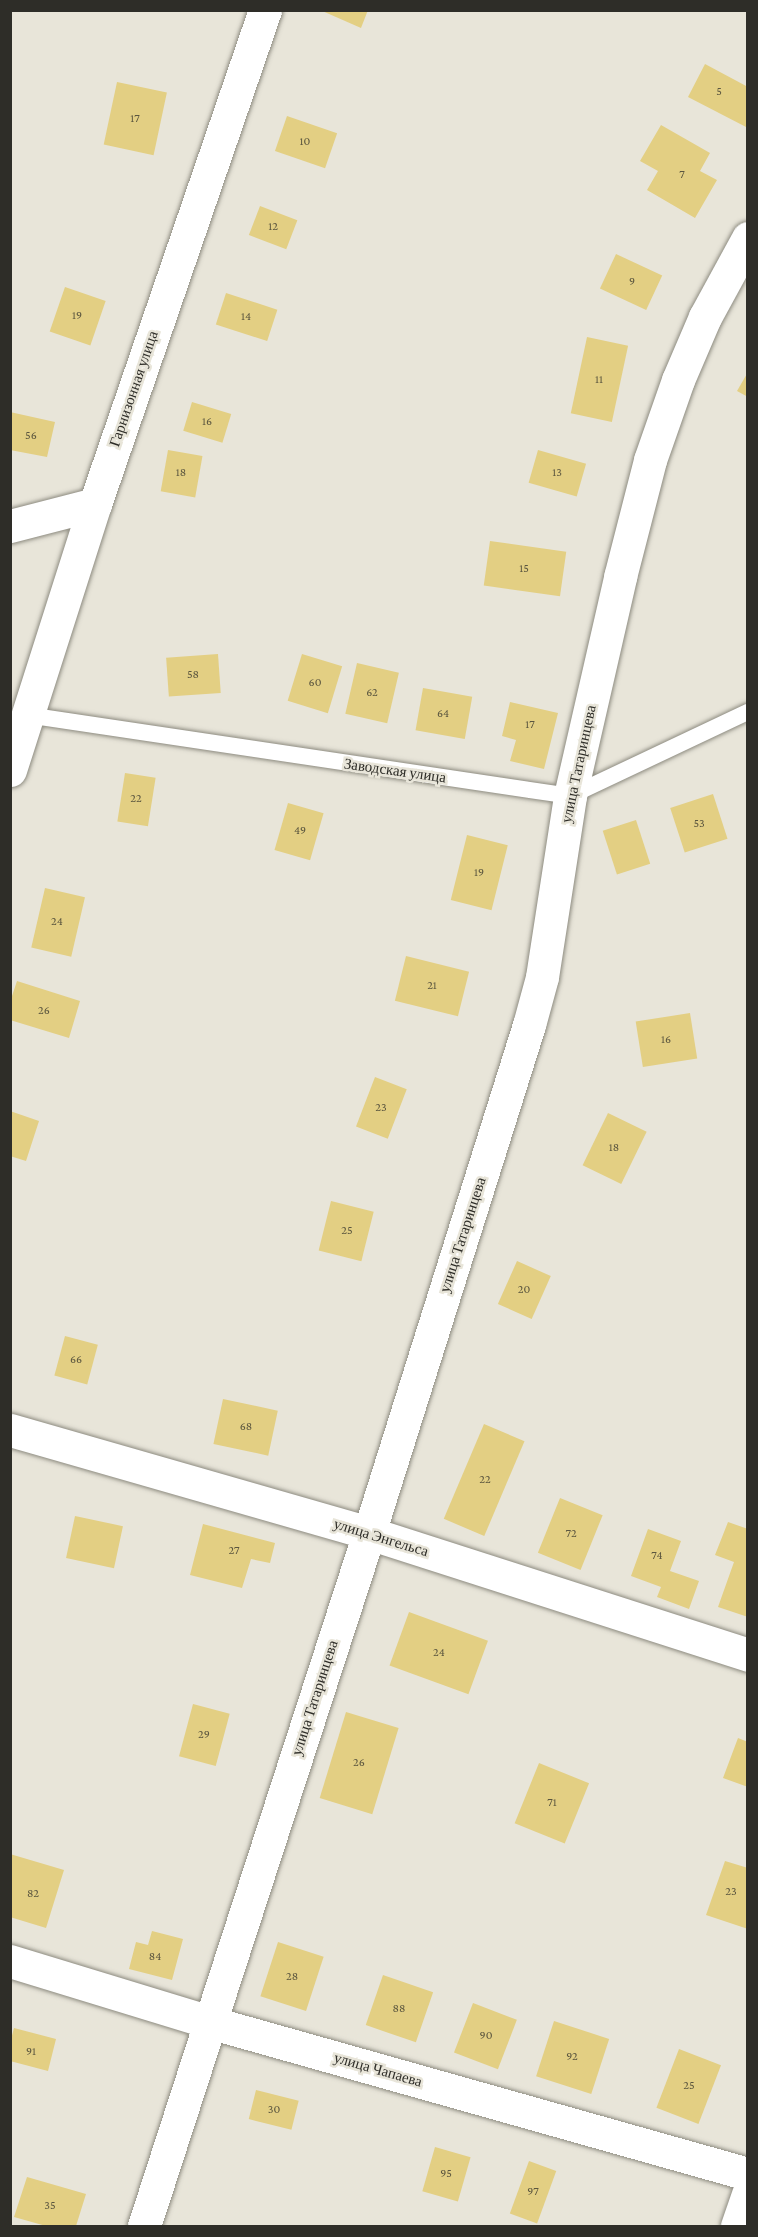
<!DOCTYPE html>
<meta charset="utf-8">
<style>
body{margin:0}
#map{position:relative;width:758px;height:2237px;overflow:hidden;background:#e8e5d9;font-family:"Crimson Pro",serif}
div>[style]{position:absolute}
.building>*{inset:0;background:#e3cf83;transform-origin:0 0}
.roads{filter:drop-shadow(0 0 2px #8d8b80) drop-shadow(0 0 2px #8d8b80)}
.lane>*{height:16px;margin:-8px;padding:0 8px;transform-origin:8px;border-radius:8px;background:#fff}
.street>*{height:33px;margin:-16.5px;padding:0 16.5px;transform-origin:16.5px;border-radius:16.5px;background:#fff}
span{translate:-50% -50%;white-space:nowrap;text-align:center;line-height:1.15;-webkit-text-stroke:5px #e8e5d9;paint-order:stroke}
.number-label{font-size:12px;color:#5b563f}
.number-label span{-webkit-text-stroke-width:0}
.street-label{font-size:15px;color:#2e2d28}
.frame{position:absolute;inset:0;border:12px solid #2e2d28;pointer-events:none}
</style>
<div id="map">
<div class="building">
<i style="clip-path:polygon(320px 10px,368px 10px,361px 28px)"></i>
<i style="clip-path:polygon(705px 64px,748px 87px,748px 128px,688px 97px)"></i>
<i style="left:117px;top:82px;width:51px;height:64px;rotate:12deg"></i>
<i style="left:287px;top:116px;width:53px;height:37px;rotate:19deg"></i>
<i style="clip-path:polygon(661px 125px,710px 153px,700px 171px,717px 180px,695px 218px,647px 190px,658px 171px,640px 161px)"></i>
<i style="left:260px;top:206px;width:40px;height:31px;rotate:21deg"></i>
<i style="left:616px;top:254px;width:51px;height:38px;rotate:25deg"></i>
<i style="left:65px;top:287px;width:43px;height:47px;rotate:19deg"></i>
<i style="left:226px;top:293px;width:54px;height:33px;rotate:18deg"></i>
<i style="left:587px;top:337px;width:42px;height:78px;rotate:12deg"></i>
<i style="clip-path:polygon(748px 372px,748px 397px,737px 391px)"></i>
<i style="left:192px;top:402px;width:41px;height:30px;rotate:17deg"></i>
<i style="clip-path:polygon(10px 412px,55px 422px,47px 457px,10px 450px)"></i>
<i style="left:168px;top:450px;width:35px;height:42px;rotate:10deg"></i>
<i style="left:538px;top:450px;width:50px;height:34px;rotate:16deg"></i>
<i style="left:490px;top:541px;width:77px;height:45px;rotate:8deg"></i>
<i style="left:218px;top:654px;width:39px;height:52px;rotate:86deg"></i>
<i style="left:302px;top:654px;width:42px;height:49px;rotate:17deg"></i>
<i style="left:357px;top:663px;width:43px;height:52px;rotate:13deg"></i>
<i style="left:423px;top:688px;width:50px;height:43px;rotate:10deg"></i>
<i style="clip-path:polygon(510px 702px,558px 713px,544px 769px,510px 761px,516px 740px,502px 736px)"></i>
<i style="left:125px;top:773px;width:31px;height:49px;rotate:9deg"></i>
<i style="left:713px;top:794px;width:47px;height:45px;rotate:72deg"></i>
<i style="left:288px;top:803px;width:37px;height:49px;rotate:16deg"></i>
<i style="left:636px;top:820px;width:46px;height:35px;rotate:72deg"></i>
<i style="left:467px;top:835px;width:42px;height:67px;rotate:14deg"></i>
<i style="left:45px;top:888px;width:41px;height:61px;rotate:13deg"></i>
<i style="left:406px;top:956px;width:65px;height:46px;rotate:14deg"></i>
<i style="clip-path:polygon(17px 981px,80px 1001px,69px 1038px,10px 1020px,10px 1002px)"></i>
<i style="left:690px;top:1013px;width:46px;height:55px;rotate:81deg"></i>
<i style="left:375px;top:1077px;width:34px;height:53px;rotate:21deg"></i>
<i style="clip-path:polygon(10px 1111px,39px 1121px,26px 1161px,10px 1156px)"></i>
<i style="left:608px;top:1113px;width:43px;height:58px;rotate:26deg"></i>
<i style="left:331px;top:1201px;width:44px;height:51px;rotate:14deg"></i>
<i style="left:517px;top:1261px;width:37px;height:47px;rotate:24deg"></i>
<i style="left:65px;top:1336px;width:34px;height:41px;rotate:15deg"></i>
<i style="left:223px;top:1399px;width:56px;height:46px;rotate:12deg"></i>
<i style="left:484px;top:1424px;width:44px;height:103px;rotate:23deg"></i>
<i style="left:560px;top:1498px;width:46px;height:59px;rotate:22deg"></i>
<i style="left:75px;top:1516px;width:49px;height:43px;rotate:12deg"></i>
<i style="clip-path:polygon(728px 1522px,748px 1529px,748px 1617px,718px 1607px,734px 1562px,715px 1555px)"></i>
<i style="clip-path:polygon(203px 1524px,275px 1543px,270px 1563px,251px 1559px,242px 1588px,190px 1575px)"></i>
<i style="clip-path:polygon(648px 1529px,681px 1541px,670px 1571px,699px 1581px,689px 1609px,657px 1597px,661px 1587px,631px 1576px)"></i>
<i style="left:409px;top:1612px;width:84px;height:57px;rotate:20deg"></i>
<i style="left:193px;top:1704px;width:38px;height:54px;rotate:15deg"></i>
<i style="left:346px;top:1712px;width:55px;height:90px;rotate:17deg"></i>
<i style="clip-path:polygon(738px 1738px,748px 1742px,748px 1787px,723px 1778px)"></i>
<i style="left:539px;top:1763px;width:54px;height:65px;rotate:22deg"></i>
<i style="clip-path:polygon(10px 1854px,64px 1870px,46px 1928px,10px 1917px)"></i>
<i style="clip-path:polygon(725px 1861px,748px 1868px,748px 1929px,706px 1915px)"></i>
<i style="clip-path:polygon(152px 1931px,183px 1939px,172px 1980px,129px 1969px,136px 1942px,148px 1945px)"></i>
<i style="left:278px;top:1942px;width:48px;height:57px;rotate:18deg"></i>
<i style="left:383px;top:1975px;width:53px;height:53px;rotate:19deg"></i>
<i style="left:473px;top:2003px;width:47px;height:53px;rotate:21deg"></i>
<i style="left:554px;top:2021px;width:58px;height:58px;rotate:18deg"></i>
<i style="clip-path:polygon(14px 2028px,56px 2039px,48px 2071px,10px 2061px,10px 2043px)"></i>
<i style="left:679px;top:2049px;width:45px;height:63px;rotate:21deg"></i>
<i style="left:256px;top:2090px;width:44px;height:30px;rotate:14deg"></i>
<i style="left:435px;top:2147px;width:37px;height:46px;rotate:16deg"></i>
<i style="left:529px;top:2161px;width:29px;height:56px;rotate:20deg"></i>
<i style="clip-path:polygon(27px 2177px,86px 2194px,76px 2226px,46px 2226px,14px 2217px)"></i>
</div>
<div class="roads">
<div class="lane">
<i style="left:27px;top:715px;width:549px;rotate:8.48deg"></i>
<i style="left:570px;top:796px;width:197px;rotate:-25.3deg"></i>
</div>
<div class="street">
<i style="left:10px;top:526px;width:88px;rotate:-14.5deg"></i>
<i style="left:10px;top:770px;width:279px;rotate:-72.3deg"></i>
<i style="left:95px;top:504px;width:522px;rotate:-71.01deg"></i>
<i style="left:10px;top:1430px;width:373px;rotate:16deg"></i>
<i style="left:369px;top:1533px;width:398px;rotate:17.8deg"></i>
<i style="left:10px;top:1961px;width:208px;rotate:17deg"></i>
<i style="left:209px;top:2022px;width:560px;rotate:15.75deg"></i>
<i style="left:144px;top:2226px;width:729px;rotate:-72.01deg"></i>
<i style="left:369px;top:1533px;width:533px;rotate:-72.52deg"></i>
<i style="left:529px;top:1025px;width:50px;rotate:-74.8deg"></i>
<i style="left:542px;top:977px;width:183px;rotate:-81.2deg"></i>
<i style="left:570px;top:796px;width:225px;rotate:-77.1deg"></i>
<i style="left:620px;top:577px;width:121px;rotate:-75.6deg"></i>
<i style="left:650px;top:460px;width:85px;rotate:-70.7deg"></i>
<i style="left:678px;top:380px;width:69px;rotate:-66.8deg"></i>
<i style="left:705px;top:317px;width:90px;rotate:-61.4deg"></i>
<i style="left:737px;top:2226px;width:34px;rotate:-71deg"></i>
</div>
</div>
<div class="number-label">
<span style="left:719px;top:92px">5</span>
<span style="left:135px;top:119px">17</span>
<span style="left:305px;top:142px">10</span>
<span style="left:682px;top:175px">7</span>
<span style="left:273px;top:227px">12</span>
<span style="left:632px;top:282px">9</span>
<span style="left:77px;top:316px">19</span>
<span style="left:246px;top:317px">14</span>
<span style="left:599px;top:380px">11</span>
<span style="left:207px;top:422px">16</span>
<span style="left:31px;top:436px">56</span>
<span style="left:181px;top:473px">18</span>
<span style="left:557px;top:473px">13</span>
<span style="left:524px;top:569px">15</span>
<span style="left:193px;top:675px">58</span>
<span style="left:315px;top:683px">60</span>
<span style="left:372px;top:693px">62</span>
<span style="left:443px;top:714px">64</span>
<span style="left:530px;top:725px">17</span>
<span style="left:136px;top:799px">22</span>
<span style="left:699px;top:824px">53</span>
<span style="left:300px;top:831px">49</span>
<span style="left:479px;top:873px">19</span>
<span style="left:57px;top:922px">24</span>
<span style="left:432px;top:986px">21</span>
<span style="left:44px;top:1011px">26</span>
<span style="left:666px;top:1040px">16</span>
<span style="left:381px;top:1108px">23</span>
<span style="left:614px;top:1148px">18</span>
<span style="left:347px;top:1231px">25</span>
<span style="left:524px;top:1290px">20</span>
<span style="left:76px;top:1360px">66</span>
<span style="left:246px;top:1427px">68</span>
<span style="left:485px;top:1480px">22</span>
<span style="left:571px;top:1534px">72</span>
<span style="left:234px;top:1551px">27</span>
<span style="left:657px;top:1556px">74</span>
<span style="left:439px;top:1653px">24</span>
<span style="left:204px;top:1735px">29</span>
<span style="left:359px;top:1763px">26</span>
<span style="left:552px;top:1803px">71</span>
<span style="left:731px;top:1892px">23</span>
<span style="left:33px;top:1894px">82</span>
<span style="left:155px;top:1957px">84</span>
<span style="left:292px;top:1977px">28</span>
<span style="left:399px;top:2009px">88</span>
<span style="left:486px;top:2036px">90</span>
<span style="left:31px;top:2052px">91</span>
<span style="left:572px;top:2057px">92</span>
<span style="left:689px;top:2086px">25</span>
<span style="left:274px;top:2110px">30</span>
<span style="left:446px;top:2174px">95</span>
<span style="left:533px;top:2192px">97</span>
<span style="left:50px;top:2206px">35</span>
</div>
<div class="street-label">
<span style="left:134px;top:389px;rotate:-71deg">Гарнизонная улица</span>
<span style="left:579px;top:764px;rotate:-78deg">улица Татаринцева</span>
<span style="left:395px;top:771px;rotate:8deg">Заводская улица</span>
<span style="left:463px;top:1235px;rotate:-72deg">улица Татаринцева</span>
<span style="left:381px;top:1538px;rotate:17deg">улица Энгельса</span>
<span style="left:315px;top:1698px;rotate:-72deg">улица Татаринцева</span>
<span style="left:378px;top:2070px;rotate:16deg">улица Чапаева</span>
</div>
<div class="frame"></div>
</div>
